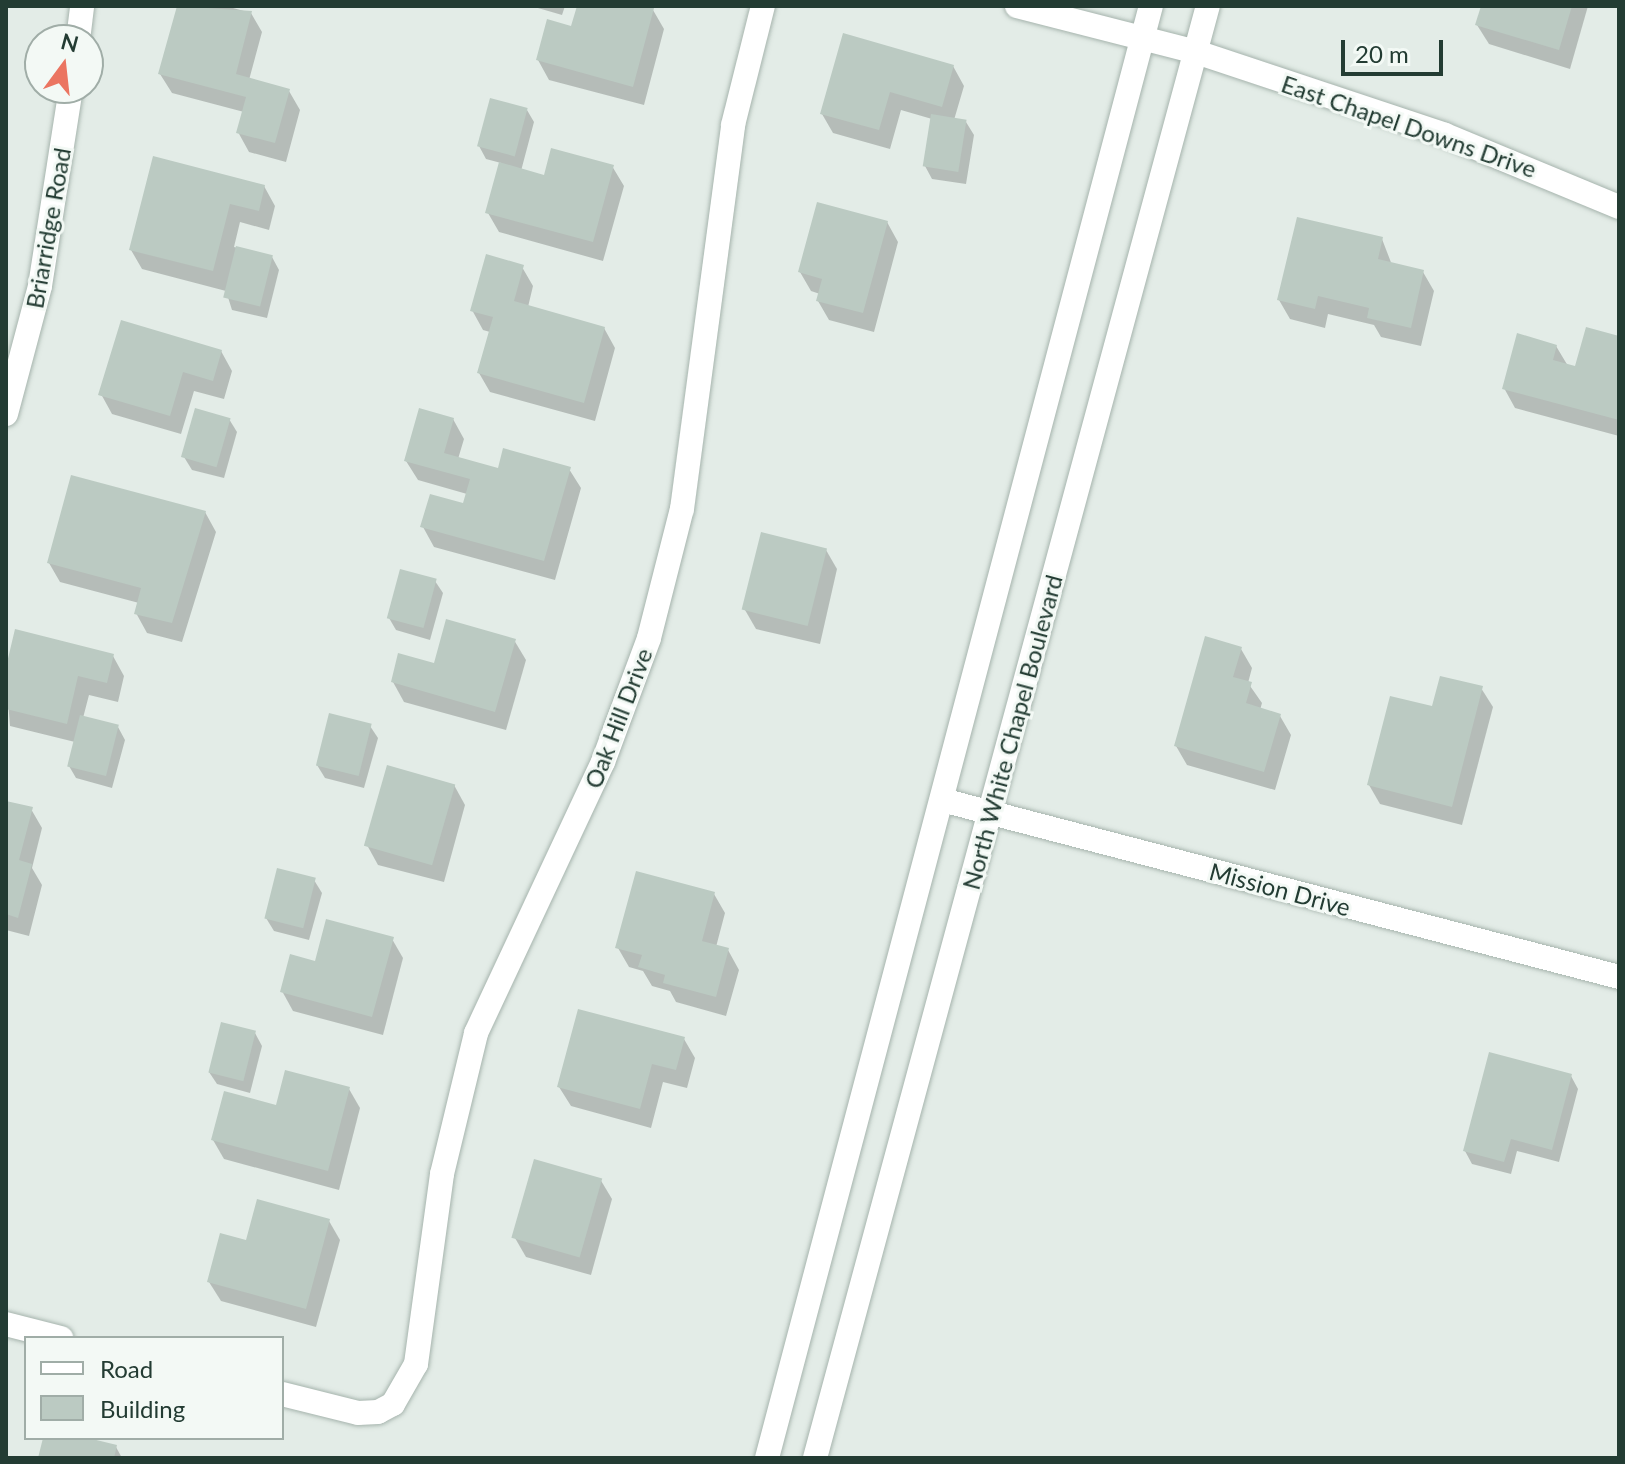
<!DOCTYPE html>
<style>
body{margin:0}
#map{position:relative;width:1625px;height:1464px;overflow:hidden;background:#e3ece7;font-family:Lato,sans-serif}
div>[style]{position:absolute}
.shadow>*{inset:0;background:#0003}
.building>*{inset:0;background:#bbcac2;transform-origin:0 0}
.roads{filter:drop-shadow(0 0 2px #a6b4ad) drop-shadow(0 0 2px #a6b4ad)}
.street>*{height:24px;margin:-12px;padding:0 12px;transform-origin:12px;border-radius:12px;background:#fff}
.secondary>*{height:24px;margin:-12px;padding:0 12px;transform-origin:12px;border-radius:12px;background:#fff}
span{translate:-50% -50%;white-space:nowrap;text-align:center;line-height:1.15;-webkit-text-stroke:6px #f3f9f5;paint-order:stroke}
.street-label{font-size:24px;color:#233c33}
.frame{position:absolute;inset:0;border:8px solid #233c33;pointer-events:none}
.legend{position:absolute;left:24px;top:1336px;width:260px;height:104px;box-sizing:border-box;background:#f3f9f5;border:2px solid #a0ada7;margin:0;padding:10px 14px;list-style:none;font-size:24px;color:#233c33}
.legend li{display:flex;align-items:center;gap:16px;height:40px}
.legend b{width:40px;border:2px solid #a0ada7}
.north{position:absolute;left:24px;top:24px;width:80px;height:80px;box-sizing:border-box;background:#f3f9f5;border:2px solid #a0ada7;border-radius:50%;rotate:15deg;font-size:22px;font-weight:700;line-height:32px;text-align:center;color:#233c33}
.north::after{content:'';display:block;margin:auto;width:28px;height:36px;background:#eb7561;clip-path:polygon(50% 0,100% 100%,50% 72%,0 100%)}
.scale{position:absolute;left:1341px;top:40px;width:102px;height:36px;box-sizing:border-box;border:4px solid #233c33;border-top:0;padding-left:10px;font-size:24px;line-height:28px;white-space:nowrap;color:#233c33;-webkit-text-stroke:6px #f3f9f5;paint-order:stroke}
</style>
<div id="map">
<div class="shadow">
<i style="clip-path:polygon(179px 6px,226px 6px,251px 13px,262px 32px,249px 80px,289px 91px,300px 110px,286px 162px,249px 152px,238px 132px,244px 112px,172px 93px,160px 74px)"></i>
<i style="clip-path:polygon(531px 6px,565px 6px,562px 15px)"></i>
<i style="clip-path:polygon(579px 6px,653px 10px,664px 29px,644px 105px,549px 80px,538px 60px,573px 28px)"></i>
<i style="clip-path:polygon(1483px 6px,1588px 6px,1570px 69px,1489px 44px,1477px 25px)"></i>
<i style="clip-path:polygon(953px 66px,964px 86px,954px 120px,966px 122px,974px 135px,966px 184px,932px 179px,925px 166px,932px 119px,901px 110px,890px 149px,833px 133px,822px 114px)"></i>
<i style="clip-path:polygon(527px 110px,534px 122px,521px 171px,545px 177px,612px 166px,624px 186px,603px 261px,499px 232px,488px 213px,501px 163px,486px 159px,479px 146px)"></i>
<i style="clip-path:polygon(264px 186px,275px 206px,269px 230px,240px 222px,234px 247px,272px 257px,279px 270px,267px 318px,232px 310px,226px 291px,142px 269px,131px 250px)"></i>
<i style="clip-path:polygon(887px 222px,898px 242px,874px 332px,829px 320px,818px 301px,820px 294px,811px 291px,800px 272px)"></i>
<i style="clip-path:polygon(1382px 239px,1392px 265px,1423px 272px,1434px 291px,1421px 346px,1381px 337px,1374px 325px,1328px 314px,1325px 328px,1290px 319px,1279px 300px)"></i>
<i style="clip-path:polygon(522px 267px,533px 286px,528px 307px,604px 328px,615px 348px,595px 421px,490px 392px,479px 373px,490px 332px,483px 330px,472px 310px)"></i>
<i style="clip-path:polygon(1619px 338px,1619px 436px,1515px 408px,1504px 388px,1556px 346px,1568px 366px,1577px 369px)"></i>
<i style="clip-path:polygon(221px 351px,232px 371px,224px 399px,194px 391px,181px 434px,112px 414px,101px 394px)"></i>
<i style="clip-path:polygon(229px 419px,237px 432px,224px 478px,192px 470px,184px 457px)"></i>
<i style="clip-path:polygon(453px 419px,464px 439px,458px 459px,499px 470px,569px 469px,581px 488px,555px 580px,434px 547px,423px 527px,464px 505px,467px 494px,418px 480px,406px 461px)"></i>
<i style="clip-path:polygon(205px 512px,216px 532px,182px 642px,147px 633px,136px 613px,139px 603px,60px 582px,49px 563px)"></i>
<i style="clip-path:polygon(826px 550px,837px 569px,820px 644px,756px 629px,745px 610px)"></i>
<i style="clip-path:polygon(435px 581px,443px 593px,430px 640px,396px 630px,389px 618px)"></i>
<i style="clip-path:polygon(514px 640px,526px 660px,506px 730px,404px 702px,393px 682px)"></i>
<i style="clip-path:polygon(1241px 649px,1252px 668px,1248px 683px,1262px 703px,1260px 710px,1280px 716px,1291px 735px,1275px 790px,1187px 765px,1176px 746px)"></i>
<i style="clip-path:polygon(113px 656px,124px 676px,118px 702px,89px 695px,83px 718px,118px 727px,125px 740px,112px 788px,76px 778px,69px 766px,75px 742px,10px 726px,6px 676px)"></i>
<i style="clip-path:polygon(1481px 688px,1493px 707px,1462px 825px,1380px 804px,1369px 785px)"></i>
<i style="clip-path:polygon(370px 726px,378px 738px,364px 788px,325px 778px,317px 765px)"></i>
<i style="clip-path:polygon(454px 785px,465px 805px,444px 882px,378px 865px,367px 845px)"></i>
<i style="clip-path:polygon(6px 803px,31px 809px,42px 828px,32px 868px,42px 885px,29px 936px,6px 930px)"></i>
<i style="clip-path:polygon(314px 880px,322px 893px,309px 940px,274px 931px,266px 918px)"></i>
<i style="clip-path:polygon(714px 894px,725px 913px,716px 947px,728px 950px,739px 970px,726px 1016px,676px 1002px,670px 991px,652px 986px,643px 971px,629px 967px,618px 948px)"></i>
<i style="clip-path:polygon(392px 939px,403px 958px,383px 1035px,293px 1011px,282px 991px,316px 963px)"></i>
<i style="clip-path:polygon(255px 1033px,262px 1046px,250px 1093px,217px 1084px,209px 1072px)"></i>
<i style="clip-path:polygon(684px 1039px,695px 1058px,687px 1088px,663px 1082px,651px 1128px,571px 1106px,559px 1087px)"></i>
<i style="clip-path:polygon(1571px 1076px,1578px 1089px,1559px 1162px,1517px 1151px,1511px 1174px,1472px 1164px,1465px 1151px)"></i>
<i style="clip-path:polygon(349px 1089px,360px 1108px,339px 1190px,224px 1159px,213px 1140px,277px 1107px)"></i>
<i style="clip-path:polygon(600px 1179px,612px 1199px,591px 1275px,526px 1257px,515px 1238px)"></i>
<i style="clip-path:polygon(329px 1221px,340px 1240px,316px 1327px,221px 1301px,209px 1282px)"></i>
<i style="clip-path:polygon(45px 1438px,80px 1438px,116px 1447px,122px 1458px,40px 1458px)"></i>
</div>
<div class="building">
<i style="clip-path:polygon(177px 6px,252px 11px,236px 74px,290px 89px,275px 143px,236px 133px,246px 97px,158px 74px)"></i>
<i style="clip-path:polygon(577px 6px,654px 8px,633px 87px,536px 60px,547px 19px,571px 26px)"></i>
<i style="clip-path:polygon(1481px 6px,1572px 6px,1559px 50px,1475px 25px)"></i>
<i style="clip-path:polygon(843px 33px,954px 65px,942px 107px,890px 92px,879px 130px,820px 114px)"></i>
<i style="left:490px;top:98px;width:39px;height:50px;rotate:15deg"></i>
<i style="left:931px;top:114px;width:36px;height:53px;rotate:9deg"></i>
<i style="clip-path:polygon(551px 148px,614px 165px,593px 242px,485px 213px,499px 162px,544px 175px)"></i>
<i style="clip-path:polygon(153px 156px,265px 185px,259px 211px,230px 204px,213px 271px,129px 250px)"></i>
<i style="clip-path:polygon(817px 202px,888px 221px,863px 313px,816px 301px,822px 279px,798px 272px)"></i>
<i style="clip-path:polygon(1297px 217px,1383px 237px,1378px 259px,1424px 270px,1411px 328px,1367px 318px,1369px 308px,1318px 296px,1315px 309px,1277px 300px)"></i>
<i style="left:236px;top:246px;width:38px;height:53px;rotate:14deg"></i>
<i style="clip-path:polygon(486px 254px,524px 265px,514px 301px,605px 327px,584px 403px,477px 373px,493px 317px,470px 311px)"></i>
<i style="clip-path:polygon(121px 320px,222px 350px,213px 381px,183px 372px,170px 416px,98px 395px)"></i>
<i style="clip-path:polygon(1586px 327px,1619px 336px,1619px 420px,1502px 389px,1517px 333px,1557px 345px,1553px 360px,1575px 366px)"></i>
<i style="left:195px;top:408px;width:37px;height:51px;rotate:16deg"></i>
<i style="clip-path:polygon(419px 408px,454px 418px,444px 453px,498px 468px,503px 448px,571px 467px,544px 561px,420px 527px,430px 494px,463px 503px,470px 479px,404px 461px)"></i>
<i style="clip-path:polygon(71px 475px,206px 511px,172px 623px,134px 614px,141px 588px,47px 563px)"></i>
<i style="left:761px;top:532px;width:68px;height:80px;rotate:14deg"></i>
<i style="left:400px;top:569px;width:38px;height:51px;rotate:15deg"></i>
<i style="clip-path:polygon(446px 619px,516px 639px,495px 712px,391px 682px,398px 653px,434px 663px)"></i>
<i style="clip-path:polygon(15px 629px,114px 654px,107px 683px,78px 676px,67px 724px,6px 709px,6px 667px)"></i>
<i style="clip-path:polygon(1205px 636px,1242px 647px,1233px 677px,1252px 682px,1246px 703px,1281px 714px,1264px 772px,1174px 746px)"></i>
<i style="clip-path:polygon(1440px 676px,1483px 686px,1452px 807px,1367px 785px,1390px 696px,1432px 706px)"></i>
<i style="left:329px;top:713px;width:44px;height:54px;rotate:14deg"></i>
<i style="left:80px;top:715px;width:40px;height:53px;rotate:14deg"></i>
<i style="left:387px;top:765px;width:71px;height:84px;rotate:16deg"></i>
<i style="clip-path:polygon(6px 801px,33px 807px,19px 860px,32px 864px,18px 918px,6px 914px)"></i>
<i style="left:277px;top:868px;width:40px;height:52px;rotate:14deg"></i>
<i style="clip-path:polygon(636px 871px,715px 892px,702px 941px,729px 948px,716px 997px,663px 983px,665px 975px,638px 967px,642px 955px,615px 948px)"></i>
<i style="clip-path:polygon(326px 919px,394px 937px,372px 1017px,280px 992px,290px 954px,315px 961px)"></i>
<i style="clip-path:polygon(578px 1009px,685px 1037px,676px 1070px,652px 1064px,640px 1109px,557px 1087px)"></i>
<i style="left:221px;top:1022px;width:36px;height:52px;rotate:14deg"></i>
<i style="clip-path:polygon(1489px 1052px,1572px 1074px,1552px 1150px,1511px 1139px,1504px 1162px,1463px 1151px)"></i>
<i style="clip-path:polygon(285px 1070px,350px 1087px,328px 1171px,211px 1140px,224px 1091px,276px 1105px)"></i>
<i style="left:534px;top:1159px;width:71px;height:82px;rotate:16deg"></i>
<i style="clip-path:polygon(257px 1199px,330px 1219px,306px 1309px,207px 1282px,220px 1233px,246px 1240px)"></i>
<i style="clip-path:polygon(43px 1438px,88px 1438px,117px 1445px,114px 1458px,38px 1458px)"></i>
</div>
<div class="roads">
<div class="street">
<i style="left:1017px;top:6px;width:185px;rotate:14.4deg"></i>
<i style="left:1196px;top:52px;width:262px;rotate:18.4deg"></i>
<i style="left:1445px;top:135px;width:188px;rotate:22.5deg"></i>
<i style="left:78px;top:40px;width:34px;rotate:-83deg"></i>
<i style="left:6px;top:414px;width:132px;rotate:-75.1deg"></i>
<i style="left:40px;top:286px;width:200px;rotate:-81.1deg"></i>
<i style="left:942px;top:800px;width:700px;rotate:14.65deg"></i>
<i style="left:6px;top:1324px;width:57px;rotate:14.3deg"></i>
<i style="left:282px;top:1394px;width:78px;rotate:14deg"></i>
<i style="left:358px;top:1413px;width:20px;rotate:-3deg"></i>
<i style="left:378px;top:1412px;width:17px;rotate:-28deg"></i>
<i style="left:393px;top:1404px;width:46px;rotate:-60.1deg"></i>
<i style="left:416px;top:1364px;width:192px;rotate:-82.2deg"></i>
<i style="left:442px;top:1174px;width:145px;rotate:-76.4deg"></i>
<i style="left:476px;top:1033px;width:299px;rotate:-64.9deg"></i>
<i style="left:603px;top:762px;width:132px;rotate:-69.6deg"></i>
<i style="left:649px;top:638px;width:133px;rotate:-75.7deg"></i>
<i style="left:682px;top:509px;width:387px;rotate:-82.4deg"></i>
<i style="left:733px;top:125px;width:123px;rotate:-75.9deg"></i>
</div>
<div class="secondary">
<i style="left:767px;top:1458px;width:1502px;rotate:-75.19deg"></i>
<i style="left:815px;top:1458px;width:1504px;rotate:-74.86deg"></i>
</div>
</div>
<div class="street-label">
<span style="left:1409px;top:126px;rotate:19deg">East Chapel Downs Drive</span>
<span style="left:48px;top:228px;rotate:-80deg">Briarridge Road</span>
<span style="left:618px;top:718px;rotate:-69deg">Oak Hill Drive</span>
<span style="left:1012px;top:732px;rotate:-75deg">North White Chapel Boulevard</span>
<span style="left:1280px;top:889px;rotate:15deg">Mission Drive</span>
</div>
<div class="frame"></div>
<ul class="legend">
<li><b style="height:10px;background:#fff"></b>Road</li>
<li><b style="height:22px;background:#bbcac2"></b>Building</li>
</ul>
<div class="north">N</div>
<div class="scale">20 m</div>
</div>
